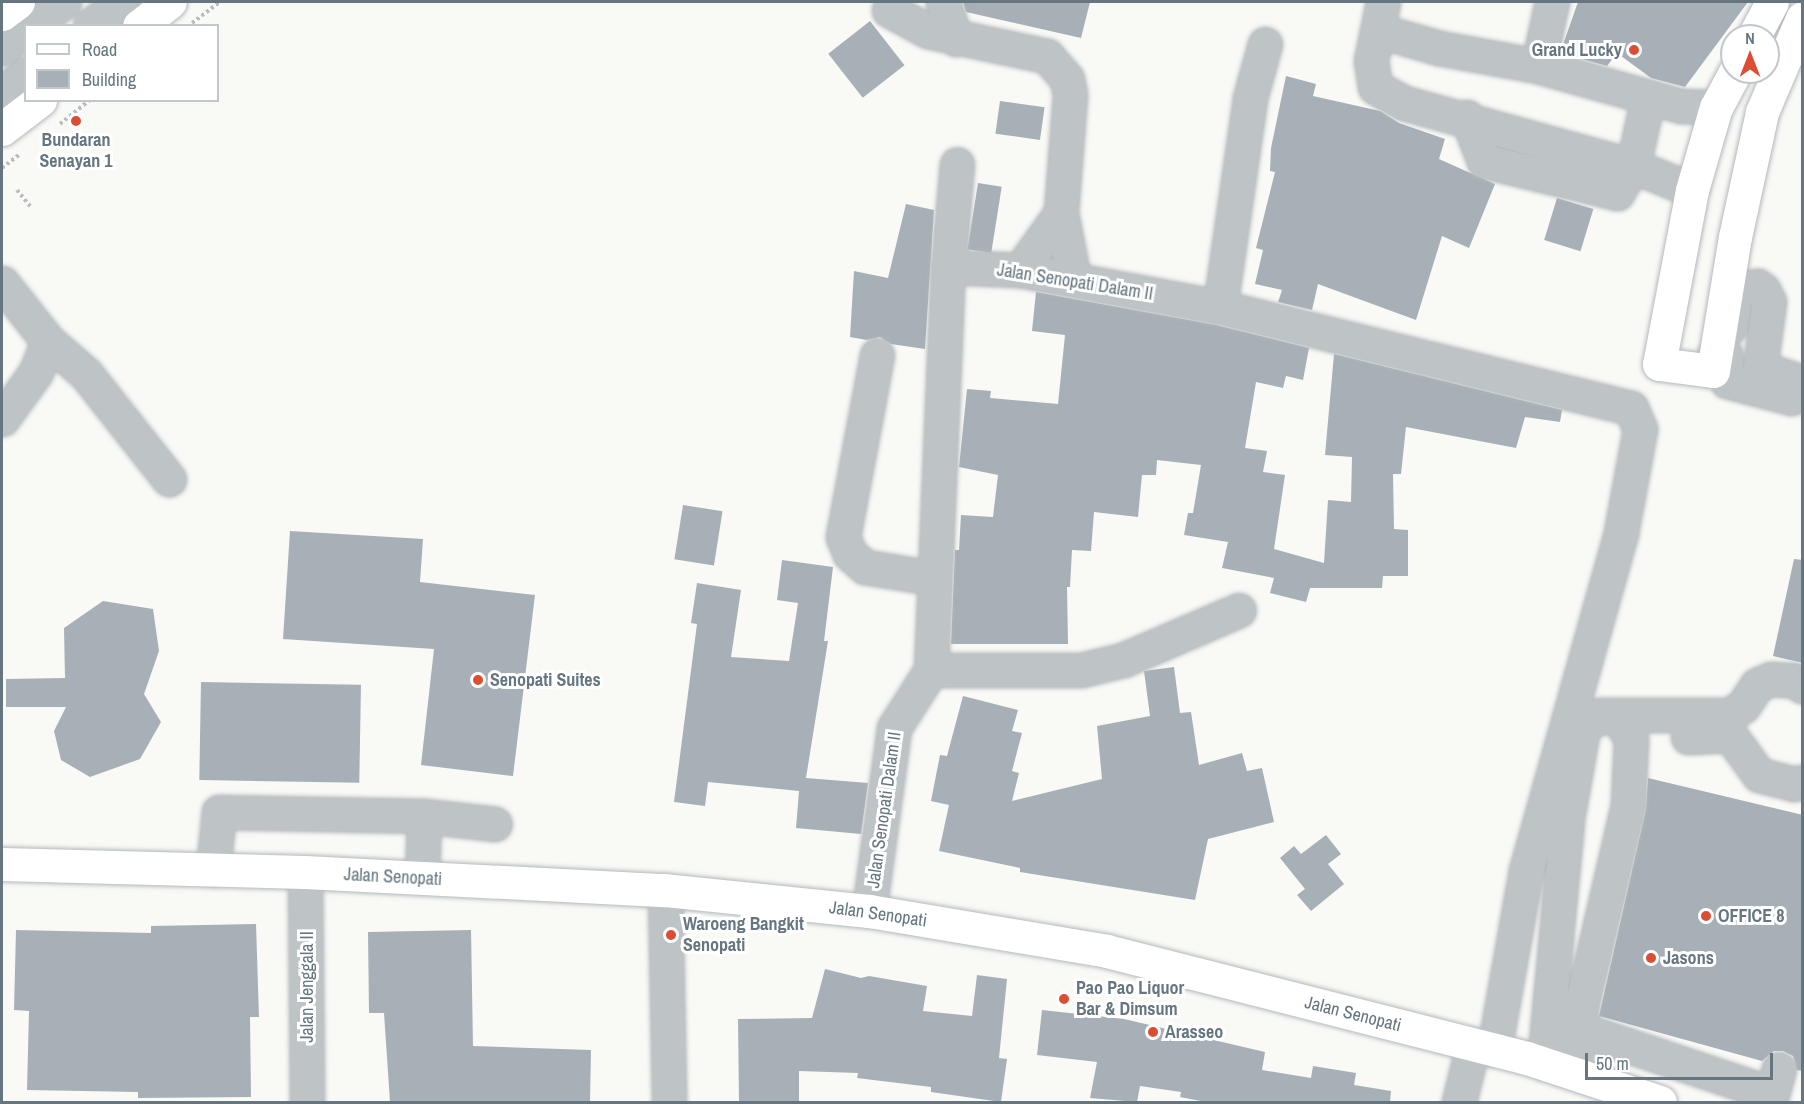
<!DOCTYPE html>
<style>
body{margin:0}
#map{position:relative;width:1804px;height:1104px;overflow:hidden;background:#f9f9f6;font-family:"Archivo Narrow",sans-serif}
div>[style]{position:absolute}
.building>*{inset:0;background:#a7b0b6;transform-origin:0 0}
.path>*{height:4px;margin-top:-2px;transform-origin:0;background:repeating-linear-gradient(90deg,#b9bdbf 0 3px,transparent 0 6px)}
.roads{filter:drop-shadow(0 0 2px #b4b9bd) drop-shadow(0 0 2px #b4b9bd)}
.minor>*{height:33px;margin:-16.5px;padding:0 16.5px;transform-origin:16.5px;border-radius:16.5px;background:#bec3c6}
.major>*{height:33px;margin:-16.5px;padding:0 16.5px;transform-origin:16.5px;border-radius:16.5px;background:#fff}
.dots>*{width:16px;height:16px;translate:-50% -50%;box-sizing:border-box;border:3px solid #fff;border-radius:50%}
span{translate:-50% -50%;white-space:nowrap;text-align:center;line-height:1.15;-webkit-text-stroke:6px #fff;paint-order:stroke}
.poi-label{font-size:18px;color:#657680;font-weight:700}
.right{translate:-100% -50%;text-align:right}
.left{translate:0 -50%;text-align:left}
.street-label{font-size:18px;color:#657680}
.frame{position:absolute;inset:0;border:3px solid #657680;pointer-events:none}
.legend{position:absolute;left:24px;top:24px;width:195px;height:78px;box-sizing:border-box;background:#fff;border:2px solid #c1c8cc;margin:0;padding:8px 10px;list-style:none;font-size:18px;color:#657680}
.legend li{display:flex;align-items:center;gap:12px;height:30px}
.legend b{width:30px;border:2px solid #c1c8cc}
.north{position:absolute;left:1720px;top:24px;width:60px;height:60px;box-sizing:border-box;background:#fff;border:2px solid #c1c8cc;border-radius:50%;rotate:0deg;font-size:16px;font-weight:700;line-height:24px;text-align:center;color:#657680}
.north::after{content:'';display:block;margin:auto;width:21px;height:27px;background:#dc4e33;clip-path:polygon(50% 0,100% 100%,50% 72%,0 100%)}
.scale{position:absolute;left:1585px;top:1053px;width:188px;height:27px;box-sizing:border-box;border:3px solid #657680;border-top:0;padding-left:8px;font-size:18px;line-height:21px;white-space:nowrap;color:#657680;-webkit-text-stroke:4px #fff;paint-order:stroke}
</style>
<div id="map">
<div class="building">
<i style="clip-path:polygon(963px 2px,1090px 2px,1081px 38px,966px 12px)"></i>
<i style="clip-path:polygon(1578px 2px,1748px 2px,1685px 87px,1651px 78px,1617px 53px,1607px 66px,1560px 53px)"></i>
<i style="left:870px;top:21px;width:56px;height:53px;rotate:52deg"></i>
<i style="clip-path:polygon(1286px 76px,1316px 84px,1313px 96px,1380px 111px,1399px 123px,1445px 139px,1439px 159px,1495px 184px,1469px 248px,1442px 236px,1416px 320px,1318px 284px,1312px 310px,1278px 302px,1282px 290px,1255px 284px,1263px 250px,1256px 248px,1275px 172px,1270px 171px,1271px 148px)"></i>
<i style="left:1000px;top:101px;width:45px;height:33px;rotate:8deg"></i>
<i style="left:978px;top:183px;width:24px;height:67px;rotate:9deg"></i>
<i style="left:1557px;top:198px;width:38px;height:44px;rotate:17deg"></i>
<i style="clip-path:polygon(906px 204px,934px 210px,925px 349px,891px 344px,880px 337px,867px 340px,850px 337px,854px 271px,888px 278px)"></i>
<i style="clip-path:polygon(1036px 292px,1216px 325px,1309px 348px,1303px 380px,1286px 376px,1283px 388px,1256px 382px,1245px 448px,1267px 451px,1263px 472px,1285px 475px,1274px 549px,1324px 563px,1328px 500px,1351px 502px,1352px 457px,1325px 455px,1334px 354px,1562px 410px,1560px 422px,1525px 417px,1516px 448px,1406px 427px,1401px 474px,1393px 474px,1394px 529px,1408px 530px,1408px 576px,1383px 576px,1382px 588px,1310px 588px,1306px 602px,1270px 593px,1274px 578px,1222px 568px,1228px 542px,1184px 535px,1188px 513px,1193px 513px,1201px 465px,1157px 460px,1156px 475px,1142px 475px,1138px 517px,1094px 512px,1091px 551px,1072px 550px,1070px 587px,1067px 587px,1068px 644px,951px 644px,955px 550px,959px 550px,961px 515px,993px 517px,998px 475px,959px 467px,967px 389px,991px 391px,990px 398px,1058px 404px,1065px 335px,1032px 331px)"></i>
<i style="left:683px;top:505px;width:40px;height:55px;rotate:9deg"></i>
<i style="clip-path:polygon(290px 531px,423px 539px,420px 582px,535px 595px,513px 776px,421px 765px,434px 649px,283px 639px)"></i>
<i style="clip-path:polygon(1794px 559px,1803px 560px,1803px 663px,1773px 656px)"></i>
<i style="clip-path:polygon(782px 560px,833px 567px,824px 641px,828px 641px,806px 778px,868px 783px,861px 834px,796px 828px,799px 791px,708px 782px,705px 806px,674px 802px,697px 624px,691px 623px,697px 583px,741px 590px,731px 657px,789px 661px,798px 603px,777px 600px)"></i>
<i style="clip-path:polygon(103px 601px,153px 609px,159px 651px,144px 694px,161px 722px,140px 759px,90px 777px,61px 760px,54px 731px,66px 707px,6px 707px,6px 679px,65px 678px,64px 628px)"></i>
<i style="clip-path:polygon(1174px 667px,1180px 713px,1191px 712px,1199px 765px,1242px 753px,1247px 771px,1262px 768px,1274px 822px,1208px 839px,1195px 900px,1020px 872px,1020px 868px,939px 851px,949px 805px,931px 801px,940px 755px,947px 756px,963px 696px,1018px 710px,1012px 731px,1022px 733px,1012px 771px,1019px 773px,1012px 801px,1102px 779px,1097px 726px,1150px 716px,1144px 671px)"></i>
<i style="left:201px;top:682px;width:160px;height:98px;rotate:1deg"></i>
<i style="clip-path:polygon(1648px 778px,1803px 815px,1803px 1071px,1797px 1070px,1793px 1056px,1783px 1051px,1774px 1051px,1762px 1061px,1599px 1016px,1646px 809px)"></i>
<i style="clip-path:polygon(1326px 835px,1341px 854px,1328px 864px,1344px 884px,1311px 911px,1297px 895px,1305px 889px,1280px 858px,1294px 846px,1301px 854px)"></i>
<i style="clip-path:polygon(256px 924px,259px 1017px,250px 1017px,251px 1097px,138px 1098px,138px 1092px,27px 1090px,29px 1011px,14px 1010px,16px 930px,151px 933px,151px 926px)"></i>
<i style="clip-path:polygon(471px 930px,473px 1046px,591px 1050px,590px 1102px,390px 1102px,384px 1013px,369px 1013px,368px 932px)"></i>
<i style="clip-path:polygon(825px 969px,861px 978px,869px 976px,927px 986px,923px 1011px,972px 1016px,977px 975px,1007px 979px,999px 1058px,1007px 1059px,1001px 1102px,931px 1092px,931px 1087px,857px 1078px,858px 1073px,799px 1071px,799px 1102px,739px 1102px,738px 1019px,812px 1018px)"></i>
<i style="clip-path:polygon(1042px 1010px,1124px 1019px,1265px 1052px,1262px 1070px,1311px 1078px,1313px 1066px,1356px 1073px,1354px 1085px,1391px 1091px,1390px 1102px,1206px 1102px,1180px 1097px,1181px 1092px,1140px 1086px,1137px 1102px,1090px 1098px,1097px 1062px,1037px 1055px)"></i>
</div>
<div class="path">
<i style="left:192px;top:23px;width:35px;rotate:-37deg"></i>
<i style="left:60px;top:124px;width:38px;rotate:-39deg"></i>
<i style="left:2px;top:168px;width:23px;rotate:-38deg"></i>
<i style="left:17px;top:190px;width:21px;rotate:51deg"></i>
</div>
<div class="roads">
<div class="minor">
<i style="left:943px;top:2px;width:39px;rotate:71deg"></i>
<i style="left:1383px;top:2px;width:60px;rotate:101.5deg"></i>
<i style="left:1371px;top:61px;width:26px;rotate:81deg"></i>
<i style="left:1375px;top:87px;width:33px;rotate:29deg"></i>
<i style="left:1404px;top:103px;width:238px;rotate:15.4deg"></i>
<i style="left:1633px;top:166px;width:64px;rotate:22.1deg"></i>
<i style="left:889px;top:10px;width:44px;rotate:28.3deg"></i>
<i style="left:928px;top:31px;width:122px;rotate:11.9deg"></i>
<i style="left:1047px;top:56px;width:30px;rotate:49deg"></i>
<i style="left:1067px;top:79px;width:16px;rotate:79deg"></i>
<i style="left:1070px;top:95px;width:118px;rotate:94.4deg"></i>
<i style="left:1061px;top:213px;width:68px;rotate:79deg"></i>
<i style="left:32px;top:26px;width:40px;rotate:-37deg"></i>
<i style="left:90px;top:26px;width:39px;rotate:-38deg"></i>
<i style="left:1380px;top:31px;width:61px;rotate:16.1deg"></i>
<i style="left:1439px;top:48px;width:101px;rotate:10.3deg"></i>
<i style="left:1538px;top:66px;width:148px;rotate:15.6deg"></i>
<i style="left:1681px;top:106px;width:35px;rotate:2deg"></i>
<i style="left:2px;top:48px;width:30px;rotate:-37deg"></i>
<i style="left:1538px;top:66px;width:66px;rotate:-77.7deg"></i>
<i style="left:2px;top:93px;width:31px;rotate:-38deg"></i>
<i style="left:1467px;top:117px;width:47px;rotate:68.9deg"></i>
<i style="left:1484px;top:161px;width:137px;rotate:13.5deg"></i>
<i style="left:1617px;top:193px;width:31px;rotate:-59deg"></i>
<i style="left:1633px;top:166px;width:71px;rotate:-77.7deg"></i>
<i style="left:948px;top:267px;width:72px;rotate:2.4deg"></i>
<i style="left:1020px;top:270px;width:203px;rotate:10.5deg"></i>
<i style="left:1220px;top:307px;width:423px;rotate:13.8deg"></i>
<i style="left:1631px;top:408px;width:23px;rotate:67deg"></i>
<i style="left:1640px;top:429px;width:106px;rotate:100.4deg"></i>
<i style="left:1621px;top:533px;width:351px;rotate:105.7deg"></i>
<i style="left:1526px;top:871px;width:182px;rotate:100.1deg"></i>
<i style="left:1020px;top:270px;width:70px;rotate:-54.3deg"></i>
<i style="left:2px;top:283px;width:74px;rotate:51.6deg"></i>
<i style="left:48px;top:341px;width:50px;rotate:41deg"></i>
<i style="left:86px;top:374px;width:134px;rotate:51.7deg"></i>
<i style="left:1220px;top:307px;width:211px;rotate:-81.8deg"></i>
<i style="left:1250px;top:98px;width:56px;rotate:-74.5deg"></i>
<i style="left:1730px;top:327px;width:36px;rotate:-82deg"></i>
<i style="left:1735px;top:291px;width:23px;rotate:-13deg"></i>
<i style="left:1757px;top:286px;width:7px;rotate:34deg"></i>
<i style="left:1763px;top:290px;width:13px;rotate:63deg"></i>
<i style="left:1769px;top:302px;width:67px;rotate:97.8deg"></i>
<i style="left:1760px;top:368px;width:44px;rotate:18.4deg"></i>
<i style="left:1715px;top:352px;width:10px;rotate:11deg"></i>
<i style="left:1725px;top:354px;width:27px;rotate:86deg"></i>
<i style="left:1727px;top:381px;width:67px;rotate:14.7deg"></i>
<i style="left:877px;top:355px;width:185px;rotate:100.6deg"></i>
<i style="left:843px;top:537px;width:18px;rotate:68deg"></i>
<i style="left:850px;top:554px;width:20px;rotate:41deg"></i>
<i style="left:865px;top:567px;width:70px;rotate:9.1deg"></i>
<i style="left:2px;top:419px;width:58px;rotate:-54.1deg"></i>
<i style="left:36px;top:372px;width:33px;rotate:-69deg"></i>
<i style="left:931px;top:670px;width:150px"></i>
<i style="left:1081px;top:670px;width:43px;rotate:-13.4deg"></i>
<i style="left:1123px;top:660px;width:126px;rotate:-23.3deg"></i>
<i style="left:1688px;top:737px;width:42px;rotate:-2.7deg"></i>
<i style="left:1730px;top:735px;width:49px;rotate:54.1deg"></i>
<i style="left:1759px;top:775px;width:36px;rotate:14deg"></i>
<i style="left:1794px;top:784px;width:8px;rotate:-14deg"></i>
<i style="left:424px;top:816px;width:71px;rotate:6.4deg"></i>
<i style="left:213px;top:870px;width:58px;rotate:-84.1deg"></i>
<i style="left:219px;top:812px;width:205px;rotate:1.1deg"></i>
<i style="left:424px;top:816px;width:62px;rotate:91.8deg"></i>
<i style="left:305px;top:872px;width:230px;rotate:89.5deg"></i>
<i style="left:665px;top:890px;width:212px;rotate:88.9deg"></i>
<i style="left:869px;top:911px;width:185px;rotate:-82.2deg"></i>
<i style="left:894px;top:728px;width:69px;rotate:-57.5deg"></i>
<i style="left:931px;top:670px;width:403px;rotate:-87.6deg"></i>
<i style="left:948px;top:267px;width:103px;rotate:-85deg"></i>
<i style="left:1579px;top:1029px;width:185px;rotate:18.6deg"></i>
<i style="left:1754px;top:1088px;width:15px;rotate:67deg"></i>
<i style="left:1544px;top:1064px;width:246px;rotate:-84.6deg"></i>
<i style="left:1567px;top:819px;width:92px;rotate:-80deg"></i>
<i style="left:1583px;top:728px;width:21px;rotate:-37deg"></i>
<i style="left:1600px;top:715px;width:130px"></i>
<i style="left:1730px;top:715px;width:16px;rotate:-35deg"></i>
<i style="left:1743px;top:706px;width:25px;rotate:-56deg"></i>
<i style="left:1757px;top:685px;width:15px;rotate:-23deg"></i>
<i style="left:1771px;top:679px;width:22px;rotate:3deg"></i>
<i style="left:1793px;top:680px;width:11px;rotate:34deg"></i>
<i style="left:1574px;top:1073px;width:70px;rotate:-83.5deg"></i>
<i style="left:1582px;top:1003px;width:203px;rotate:-76.9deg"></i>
<i style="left:1628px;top:805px;width:66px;rotate:-87.4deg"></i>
<i style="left:1631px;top:739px;width:22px;rotate:-120deg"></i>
<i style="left:1620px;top:720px;width:21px;rotate:-166deg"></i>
<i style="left:1459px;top:1102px;width:59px;rotate:-76.2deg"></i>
<i style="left:1770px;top:1102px;width:34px;rotate:-75deg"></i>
</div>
<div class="major">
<i style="left:2px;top:14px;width:20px;rotate:-37deg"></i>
<i style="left:139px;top:26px;width:39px;rotate:-38deg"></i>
<i style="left:1754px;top:36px;width:38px;rotate:-62deg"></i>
<i style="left:1735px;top:72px;width:40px;rotate:118deg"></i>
<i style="left:1716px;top:107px;width:86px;rotate:106.1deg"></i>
<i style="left:1692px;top:190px;width:177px;rotate:100.7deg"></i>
<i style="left:1659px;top:364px;width:54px;rotate:7.4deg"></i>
<i style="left:1713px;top:371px;width:136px;rotate:-80.7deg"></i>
<i style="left:1735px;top:237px;width:128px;rotate:-77.8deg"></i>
<i style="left:1762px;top:112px;width:102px;rotate:-66.9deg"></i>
<i style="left:2px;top:129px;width:48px;rotate:-37.3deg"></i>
<i style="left:2px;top:864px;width:303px;rotate:1.5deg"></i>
<i style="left:305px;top:872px;width:360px;rotate:2.9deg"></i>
<i style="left:665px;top:890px;width:205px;rotate:5.9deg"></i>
<i style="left:869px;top:911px;width:241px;rotate:9.5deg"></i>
<i style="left:1107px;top:951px;width:433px;rotate:14.3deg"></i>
<i style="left:1527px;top:1058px;width:140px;rotate:18.3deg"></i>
</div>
</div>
<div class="dots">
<i style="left:1634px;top:50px;background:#dc4e33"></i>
<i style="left:76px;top:121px;background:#dc4e33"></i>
<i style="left:478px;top:680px;background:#dc4e33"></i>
<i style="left:1706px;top:916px;background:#dc4e33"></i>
<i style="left:671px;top:935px;background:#dc4e33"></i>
<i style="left:1651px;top:958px;background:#dc4e33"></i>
<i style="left:1064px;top:999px;background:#dc4e33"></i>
<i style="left:1153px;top:1032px;background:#dc4e33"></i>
</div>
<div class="poi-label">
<span class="right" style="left:1622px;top:50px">Grand Lucky</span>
<span style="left:76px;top:151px">Bundaran<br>Senayan 1</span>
<span class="left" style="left:490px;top:680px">Senopati Suites</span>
<span class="left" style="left:1718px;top:916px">OFFICE 8</span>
<span class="left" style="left:683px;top:935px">Waroeng Bangkit<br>Senopati</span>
<span class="left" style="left:1663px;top:958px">Jasons</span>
<span class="left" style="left:1076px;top:999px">Pao Pao Liquor<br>Bar &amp; Dimsum</span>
<span class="left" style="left:1165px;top:1032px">Arasseo</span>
</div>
<div class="street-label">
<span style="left:1075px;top:282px;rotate:9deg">Jalan Senopati Dalam II</span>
<span style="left:884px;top:810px;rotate:-82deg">Jalan Senopati Dalam II</span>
<span style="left:393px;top:877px;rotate:3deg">Jalan Senopati</span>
<span style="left:878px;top:914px;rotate:8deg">Jalan Senopati</span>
<span style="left:307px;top:987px;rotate:-90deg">Jalan Jenggala II</span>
<span style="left:1353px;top:1014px;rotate:14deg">Jalan Senopati</span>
</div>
<div class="frame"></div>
<ul class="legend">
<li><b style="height:8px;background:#fff"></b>Road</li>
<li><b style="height:16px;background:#a7b0b6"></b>Building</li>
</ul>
<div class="north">N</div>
<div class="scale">50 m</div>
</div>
